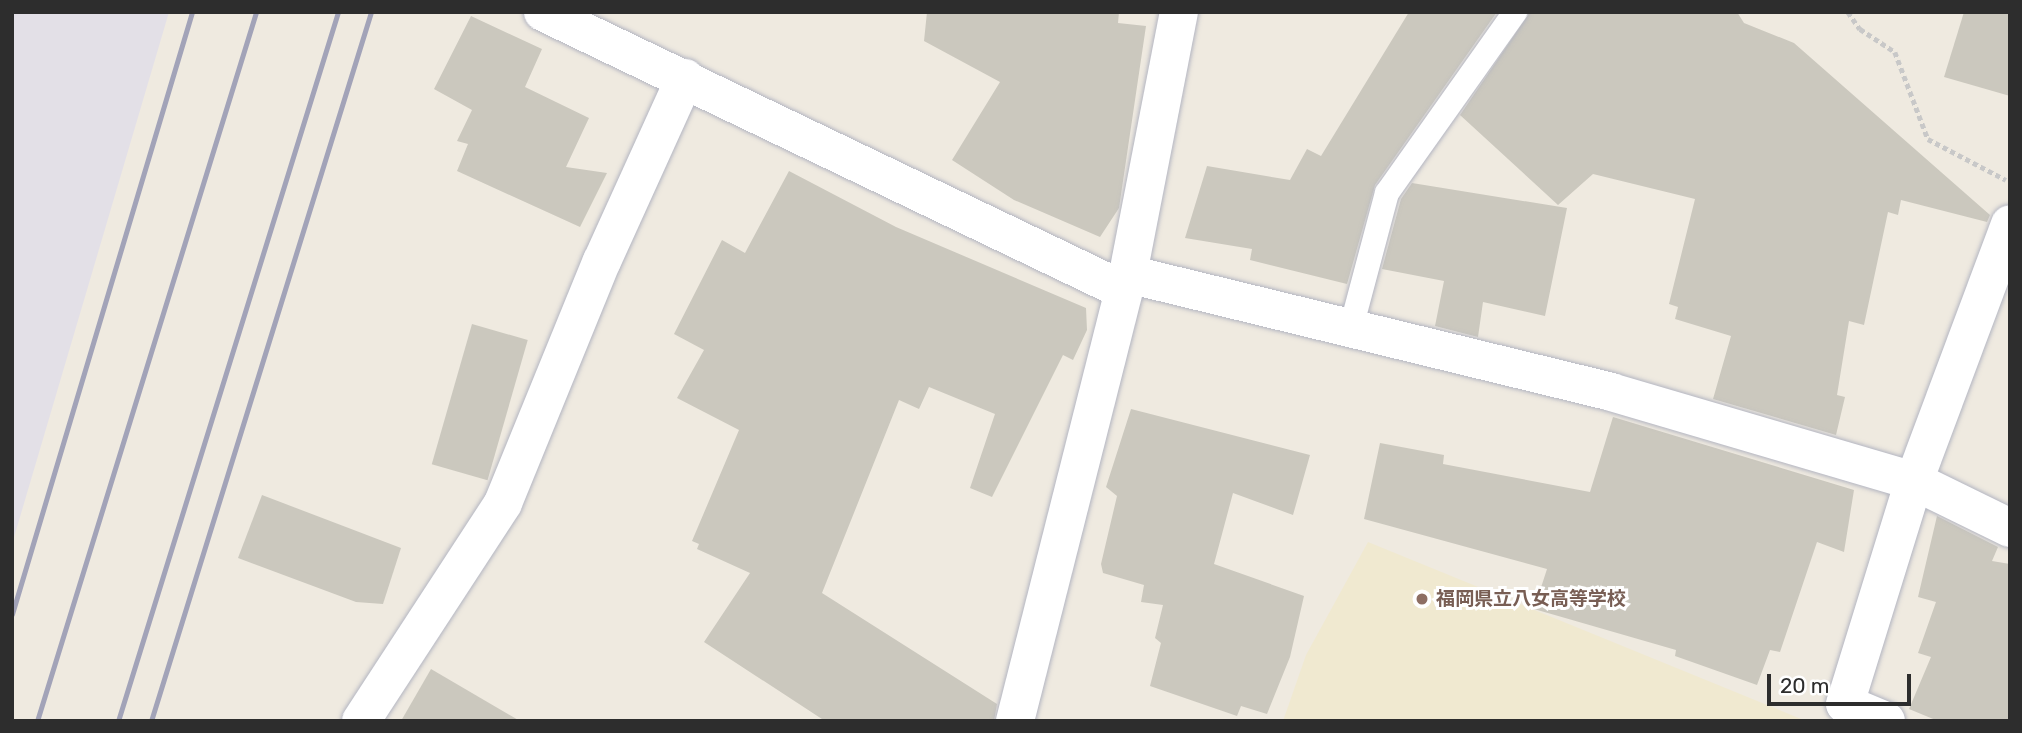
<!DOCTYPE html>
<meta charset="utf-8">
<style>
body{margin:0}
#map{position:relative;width:2022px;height:733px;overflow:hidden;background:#efeae0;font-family:Rubik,"Noto Sans JP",sans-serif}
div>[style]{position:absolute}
.industrial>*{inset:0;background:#e3e0e7}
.education>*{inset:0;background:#f0e9d0}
.building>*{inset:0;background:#cbc8be;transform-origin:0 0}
.path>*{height:4.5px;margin-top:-2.25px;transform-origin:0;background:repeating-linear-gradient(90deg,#c8c8c8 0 5px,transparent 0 8.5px)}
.roads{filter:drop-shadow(0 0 2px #b3b5c1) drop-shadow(0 0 2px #b3b5c1)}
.lane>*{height:24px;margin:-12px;padding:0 12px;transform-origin:12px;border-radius:12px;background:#fff}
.street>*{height:38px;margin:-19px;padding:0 19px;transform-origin:19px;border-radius:19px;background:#fff}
.rail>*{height:5px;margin:-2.5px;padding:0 2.5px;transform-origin:2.5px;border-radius:2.5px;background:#a2a3b8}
.dots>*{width:19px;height:19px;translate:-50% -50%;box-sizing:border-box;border:4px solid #fff;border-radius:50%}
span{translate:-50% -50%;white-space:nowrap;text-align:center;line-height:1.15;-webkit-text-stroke:6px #fff;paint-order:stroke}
.education-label{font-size:19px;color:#785e54;font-weight:700}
.left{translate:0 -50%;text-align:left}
.frame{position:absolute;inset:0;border:14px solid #2d2d2d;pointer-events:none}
.scale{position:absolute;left:1767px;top:674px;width:144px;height:32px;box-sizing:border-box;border:4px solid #2d2d2d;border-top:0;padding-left:9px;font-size:21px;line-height:24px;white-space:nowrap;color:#2d2d2d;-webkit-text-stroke:5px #fff;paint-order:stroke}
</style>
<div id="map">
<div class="industrial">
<i style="clip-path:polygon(12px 12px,169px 12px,12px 544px)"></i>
</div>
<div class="education">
<i style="clip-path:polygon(1368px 542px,1806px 721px,1283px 721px,1306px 655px)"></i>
</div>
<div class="building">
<i style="clip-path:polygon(927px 12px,1119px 12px,1118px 23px,1146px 26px,1119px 208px,1100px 237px,1014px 200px,952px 160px,1000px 82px,924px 41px)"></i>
<i style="clip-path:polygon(1409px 12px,1497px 12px,1375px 185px,1347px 284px,1250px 260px,1252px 249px,1185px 238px,1207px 166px,1290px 180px,1307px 149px,1321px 156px)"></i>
<i style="clip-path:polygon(1530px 12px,1737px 12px,1744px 23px,1794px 43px,1990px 215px,1987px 222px,1901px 200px,1898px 215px,1888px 212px,1864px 325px,1849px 321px,1837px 395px,1845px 397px,1836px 435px,1713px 399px,1731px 336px,1675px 319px,1678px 307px,1669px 304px,1695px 199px,1593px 174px,1558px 205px,1460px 115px)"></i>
<i style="clip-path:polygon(1964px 12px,2010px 12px,2010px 96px,1944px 77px)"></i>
<i style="clip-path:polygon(471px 16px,542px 49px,525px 87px,589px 118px,566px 167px,607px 173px,580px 227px,457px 171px,468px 144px,457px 141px,472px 110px,434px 89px)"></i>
<i style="clip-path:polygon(789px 171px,896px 227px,1086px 308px,1087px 330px,1073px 360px,1063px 355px,992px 497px,970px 488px,995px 414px,929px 387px,919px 409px,899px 400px,822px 593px,997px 704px,994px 721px,825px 721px,704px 642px,750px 573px,697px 549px,699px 544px,692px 541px,739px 430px,677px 398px,704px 350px,674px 334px,722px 240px,745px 253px)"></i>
<i style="clip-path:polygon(1412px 183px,1567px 208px,1545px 316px,1483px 302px,1478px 337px,1435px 326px,1444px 281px,1382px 269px,1401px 199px)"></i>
<i style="left:472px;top:324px;width:58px;height:146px;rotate:16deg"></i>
<i style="clip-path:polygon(1131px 409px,1310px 455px,1293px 515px,1233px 493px,1214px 564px,1304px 596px,1290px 657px,1267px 714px,1241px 706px,1237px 716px,1150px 686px,1161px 643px,1155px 638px,1163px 605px,1141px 602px,1144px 585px,1103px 573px,1101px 564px,1117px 496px,1106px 487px)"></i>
<i style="clip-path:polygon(1613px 417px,1854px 490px,1844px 552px,1817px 542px,1780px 652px,1770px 650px,1757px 685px,1675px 656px,1676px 650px,1534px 609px,1547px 569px,1364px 519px,1380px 443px,1444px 455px,1443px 464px,1590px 492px)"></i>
<i style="clip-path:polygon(262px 495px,401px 548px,383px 604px,356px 602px,238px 558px)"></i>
<i style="clip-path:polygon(1937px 516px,1998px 547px,1992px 561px,2010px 564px,2010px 721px,1938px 721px,1909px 709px,1931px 657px,1918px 653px,1936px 602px,1918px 597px)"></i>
<i style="clip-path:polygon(431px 669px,520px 721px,401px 721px)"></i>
</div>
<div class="path">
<i style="left:1848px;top:12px;width:21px;rotate:55deg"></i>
<i style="left:1860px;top:29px;width:42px;rotate:33.3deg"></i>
<i style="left:1895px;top:52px;width:93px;rotate:69.2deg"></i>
<i style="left:1928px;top:139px;width:88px;rotate:27.7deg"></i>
</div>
<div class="roads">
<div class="lane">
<i style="left:1351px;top:328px;width:140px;rotate:-75.1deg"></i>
<i style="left:1387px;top:193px;width:222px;rotate:-54.7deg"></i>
</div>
<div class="street">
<i style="left:543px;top:12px;width:643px;rotate:25.61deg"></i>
<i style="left:1128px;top:274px;width:497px;rotate:13.7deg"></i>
<i style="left:1611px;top:392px;width:316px;rotate:16.4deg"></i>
<i style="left:1914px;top:481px;width:107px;rotate:26.1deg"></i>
<i style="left:361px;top:721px;width:260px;rotate:-56.9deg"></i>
<i style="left:503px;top:503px;width:261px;rotate:-67.8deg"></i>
<i style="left:602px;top:261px;width:201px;rotate:-65.6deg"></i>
<i style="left:1015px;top:721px;width:461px;rotate:-75.8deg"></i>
<i style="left:1128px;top:274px;width:267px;rotate:-79deg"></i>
<i style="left:1886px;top:721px;width:44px;rotate:-157.5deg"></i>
<i style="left:1845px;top:704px;width:233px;rotate:-72.8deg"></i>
<i style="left:1914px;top:481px;width:274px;rotate:-69.5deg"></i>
</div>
</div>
<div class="rail">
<i style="left:12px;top:614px;width:628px;rotate:-73.35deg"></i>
<i style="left:37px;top:721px;width:742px;rotate:-72.83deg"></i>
<i style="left:118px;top:721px;width:742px;rotate:-72.76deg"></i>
<i style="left:151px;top:721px;width:742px;rotate:-72.76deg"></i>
</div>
<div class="dots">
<i style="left:1422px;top:599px;background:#8d6e63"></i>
</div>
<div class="education-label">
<span class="left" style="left:1436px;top:599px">福岡県立八女高等学校</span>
</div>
<div class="frame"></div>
<div class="scale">20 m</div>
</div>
